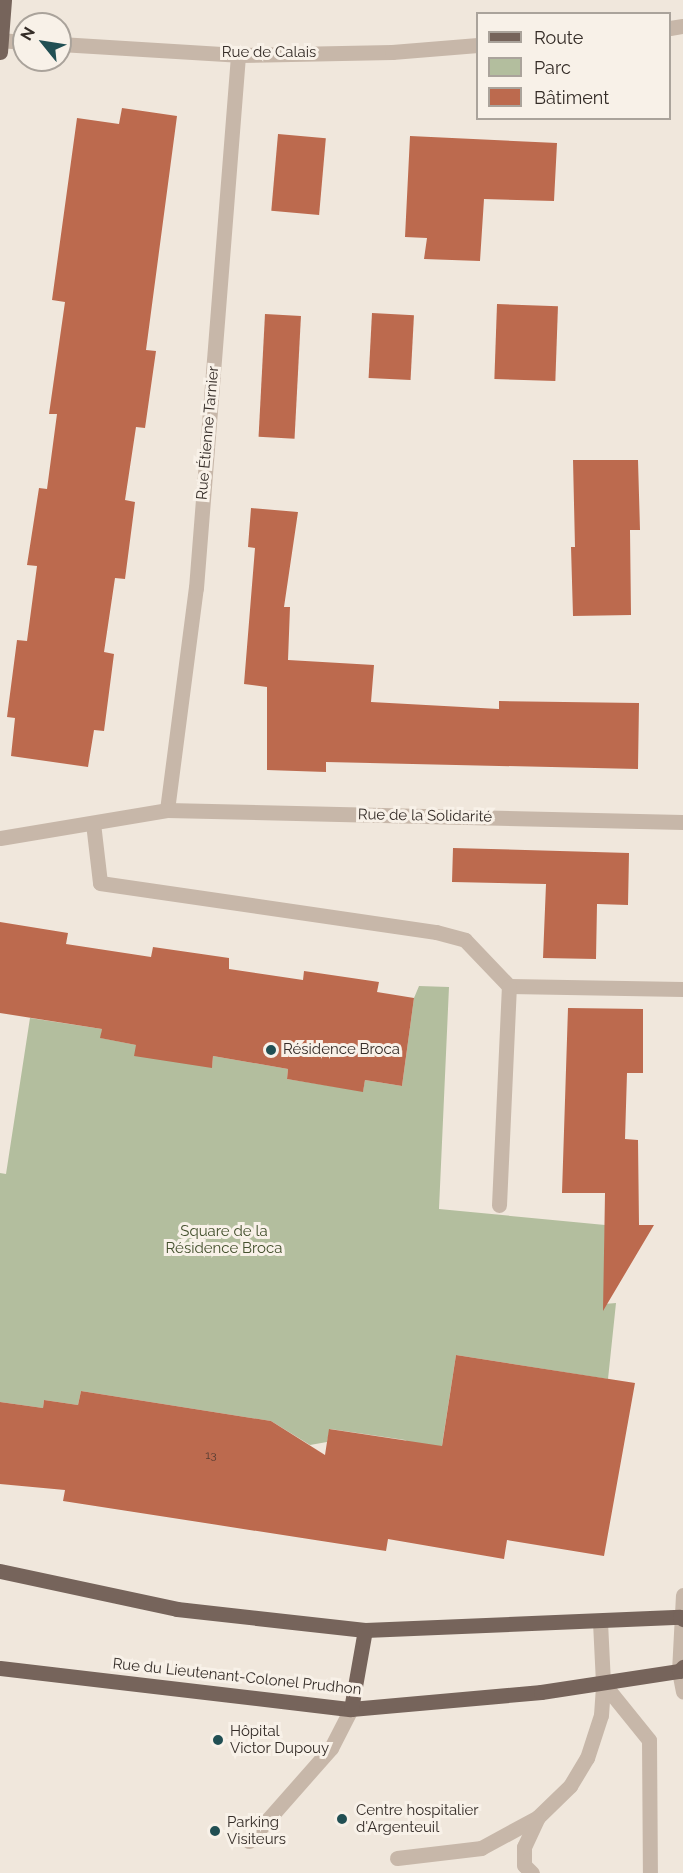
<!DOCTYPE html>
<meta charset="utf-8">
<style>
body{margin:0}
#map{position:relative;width:683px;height:1873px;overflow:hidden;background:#f0e7dc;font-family:Raleway,sans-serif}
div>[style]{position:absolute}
.green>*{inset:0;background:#b3be9e}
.building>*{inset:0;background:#bc6a4e;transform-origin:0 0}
.minor>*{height:15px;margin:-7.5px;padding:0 7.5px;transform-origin:7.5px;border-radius:7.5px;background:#c7b7a9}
.major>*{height:15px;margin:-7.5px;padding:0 7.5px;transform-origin:7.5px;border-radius:7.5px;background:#76645b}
.dots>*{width:16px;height:16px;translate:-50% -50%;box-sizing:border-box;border:3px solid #f8f1e8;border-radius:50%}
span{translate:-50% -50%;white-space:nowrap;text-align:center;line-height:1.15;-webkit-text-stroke:6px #f8f1e8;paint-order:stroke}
.number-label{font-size:12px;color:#573c32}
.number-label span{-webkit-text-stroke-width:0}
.street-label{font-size:15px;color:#352d28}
.poi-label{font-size:15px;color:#352d28}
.left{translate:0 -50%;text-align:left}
.park-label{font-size:15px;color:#44512e}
.legend{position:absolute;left:476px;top:12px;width:195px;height:108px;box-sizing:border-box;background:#f8f1e8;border:2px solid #aaa39b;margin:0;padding:8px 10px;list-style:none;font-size:18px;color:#352d28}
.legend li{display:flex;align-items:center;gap:12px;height:30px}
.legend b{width:30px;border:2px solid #aaa39b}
.north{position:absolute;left:12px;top:12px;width:60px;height:60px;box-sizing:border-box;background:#f8f1e8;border:2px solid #aaa39b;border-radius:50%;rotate:300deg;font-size:16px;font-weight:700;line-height:24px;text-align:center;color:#352d28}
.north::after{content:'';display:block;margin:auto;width:21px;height:27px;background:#214f53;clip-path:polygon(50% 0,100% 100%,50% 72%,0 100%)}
</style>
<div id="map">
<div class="green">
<i style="clip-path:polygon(419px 986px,449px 987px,439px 1209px,605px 1225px,604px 1304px,616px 1303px,608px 1379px,456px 1355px,440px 1458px,405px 1440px,330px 1429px,327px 1442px,310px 1445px,271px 1421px,81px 1391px,78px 1405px,44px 1400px,43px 1408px,0 1402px,0 1173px,6px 1174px,30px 1018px,102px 1029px,101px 1038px,136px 1045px,212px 1067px,213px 1056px,288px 1069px,287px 1079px,363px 1091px,365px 1080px,402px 1086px,414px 998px)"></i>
</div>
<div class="building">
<i style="clip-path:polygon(122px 108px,177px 116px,146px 350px,156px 351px,145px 428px,136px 427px,125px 500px,135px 502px,125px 579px,115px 578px,104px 652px,114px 654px,104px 731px,94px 730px,88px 767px,11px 756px,15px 718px,7px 717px,17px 640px,27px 641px,37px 566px,27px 565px,39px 488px,47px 489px,57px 414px,49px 414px,65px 302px,52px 300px,77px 118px,119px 124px)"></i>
<i style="left:278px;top:134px;width:48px;height:77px;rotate:5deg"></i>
<i style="clip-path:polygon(410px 136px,557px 143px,554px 201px,484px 199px,480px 261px,424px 259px,427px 238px,405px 237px)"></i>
<i style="left:497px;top:304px;width:61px;height:75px;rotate:2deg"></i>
<i style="left:372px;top:313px;width:42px;height:65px;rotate:3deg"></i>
<i style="left:265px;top:314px;width:36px;height:123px;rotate:3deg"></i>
<i style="clip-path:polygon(573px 460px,638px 460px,640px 530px,630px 530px,631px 615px,573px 616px,571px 547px,575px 547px)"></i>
<i style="clip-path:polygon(251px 508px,298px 512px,284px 607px,290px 607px,288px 660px,374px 665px,371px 702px,499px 709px,499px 701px,639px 703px,638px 769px,326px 762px,326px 772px,267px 770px,267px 687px,244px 684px,255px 548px,248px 547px)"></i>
<i style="clip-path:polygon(453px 848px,629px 853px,628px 905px,597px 904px,596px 959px,543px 958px,546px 884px,452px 882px)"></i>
<i style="clip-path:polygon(0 922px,68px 933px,66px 944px,151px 957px,153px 947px,229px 958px,229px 969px,303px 980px,304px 971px,379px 982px,377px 992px,414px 998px,402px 1086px,365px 1080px,363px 1092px,287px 1079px,288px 1069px,213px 1056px,212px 1068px,134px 1056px,136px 1045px,100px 1038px,102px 1029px,0 1013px)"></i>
<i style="clip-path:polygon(568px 1008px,643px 1009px,643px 1073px,627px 1073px,625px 1139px,638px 1140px,639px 1225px,654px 1225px,603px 1311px,605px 1193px,562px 1193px)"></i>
<i style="clip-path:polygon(456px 1355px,635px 1383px,604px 1556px,507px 1540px,504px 1559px,388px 1539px,386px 1551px,63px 1501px,65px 1490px,0 1484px,0 1402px,43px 1408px,44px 1400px,78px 1405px,81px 1391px,271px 1421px,325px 1455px,329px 1429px,442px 1446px)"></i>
</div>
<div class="minor">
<i style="left:670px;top:28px;width:13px;rotate:-9deg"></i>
<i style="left:0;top:40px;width:24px;rotate:5deg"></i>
<i style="left:60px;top:44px;width:178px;rotate:3.5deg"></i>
<i style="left:238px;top:55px;width:154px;rotate:-1.1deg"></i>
<i style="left:392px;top:52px;width:86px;rotate:-4.7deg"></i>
<i style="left:167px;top:810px;width:224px;rotate:-82.6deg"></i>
<i style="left:196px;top:588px;width:535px;rotate:-85.49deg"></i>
<i style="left:93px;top:823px;width:60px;rotate:83.3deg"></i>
<i style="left:100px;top:883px;width:340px;rotate:8.3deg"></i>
<i style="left:436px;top:932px;width:30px;rotate:15deg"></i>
<i style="left:465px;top:940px;width:64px;rotate:46.3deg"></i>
<i style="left:509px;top:986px;width:174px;rotate:1deg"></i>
<i style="left:0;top:838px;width:169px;rotate:-9.5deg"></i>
<i style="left:167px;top:810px;width:516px;rotate:1.33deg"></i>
<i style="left:499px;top:1205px;width:219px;rotate:-87.4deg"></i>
<i style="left:683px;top:1595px;width:76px;rotate:93deg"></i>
<i style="left:679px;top:1671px;width:21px;rotate:79deg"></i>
<i style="left:603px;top:1683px;width:73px;rotate:51.1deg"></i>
<i style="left:649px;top:1740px;width:133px;rotate:89.6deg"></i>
<i style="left:249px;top:1841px;width:124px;rotate:-48.6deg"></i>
<i style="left:331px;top:1748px;width:44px;rotate:-62.9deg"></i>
<i style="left:397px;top:1858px;width:85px;rotate:-6.8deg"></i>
<i style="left:481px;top:1848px;width:65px;rotate:-28.5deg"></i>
<i style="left:538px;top:1817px;width:45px;rotate:-44.1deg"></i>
<i style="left:570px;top:1786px;width:33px;rotate:-59deg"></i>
<i style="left:587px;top:1758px;width:45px;rotate:-72deg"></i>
<i style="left:601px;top:1715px;width:32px;rotate:-86deg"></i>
<i style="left:603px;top:1683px;width:62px;rotate:-92.8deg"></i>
<i style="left:532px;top:1873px;width:11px;rotate:-135deg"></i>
<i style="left:524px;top:1865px;width:18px;rotate:-90deg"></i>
<i style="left:524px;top:1847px;width:33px;rotate:-65deg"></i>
</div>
<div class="major">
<i style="left:0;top:52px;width:52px;rotate:-85.6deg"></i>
<i style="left:0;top:1571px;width:181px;rotate:12.1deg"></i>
<i style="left:177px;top:1609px;width:189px;rotate:6.4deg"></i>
<i style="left:365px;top:1630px;width:315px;rotate:-2.4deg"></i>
<i style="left:680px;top:1617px;width:4px;rotate:34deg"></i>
<i style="left:0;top:1668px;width:353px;rotate:6.7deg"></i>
<i style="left:351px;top:1709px;width:191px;rotate:-5.1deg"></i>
<i style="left:541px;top:1692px;width:140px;rotate:-8.7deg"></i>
<i style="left:679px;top:1671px;width:6px;rotate:-45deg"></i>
<i style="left:351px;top:1709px;width:80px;rotate:-80deg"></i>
</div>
<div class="dots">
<i style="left:271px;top:1050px;background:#214f53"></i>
<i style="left:218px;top:1740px;background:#214f53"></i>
<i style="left:342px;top:1819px;background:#214f53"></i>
<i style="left:215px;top:1831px;background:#214f53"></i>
</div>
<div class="number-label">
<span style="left:211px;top:1456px">13</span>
</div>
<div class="street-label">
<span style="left:269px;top:53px">Rue de Calais</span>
<span style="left:208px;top:433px;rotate:-85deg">Rue Étienne Tarnier</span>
<span style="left:425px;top:816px;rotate:1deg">Rue de la Solidarité</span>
<span style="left:237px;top:1677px;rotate:6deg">Rue du Lieutenant-Colonel Prudhon</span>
</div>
<div class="poi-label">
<span class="left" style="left:283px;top:1050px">Résidence Broca</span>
<span class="left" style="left:230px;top:1740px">Hôpital<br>Victor Dupouy</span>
<span class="left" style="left:356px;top:1819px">Centre hospitalier<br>d'Argenteuil</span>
<span class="left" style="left:227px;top:1831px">Parking<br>Visiteurs</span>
</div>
<div class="park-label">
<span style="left:224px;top:1240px">Square de la<br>Résidence Broca</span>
</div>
<ul class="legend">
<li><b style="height:8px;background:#76645b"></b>Route</li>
<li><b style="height:16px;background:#b3be9e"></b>Parc</li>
<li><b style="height:16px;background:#bc6a4e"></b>Bâtiment</li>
</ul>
<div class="north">N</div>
</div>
